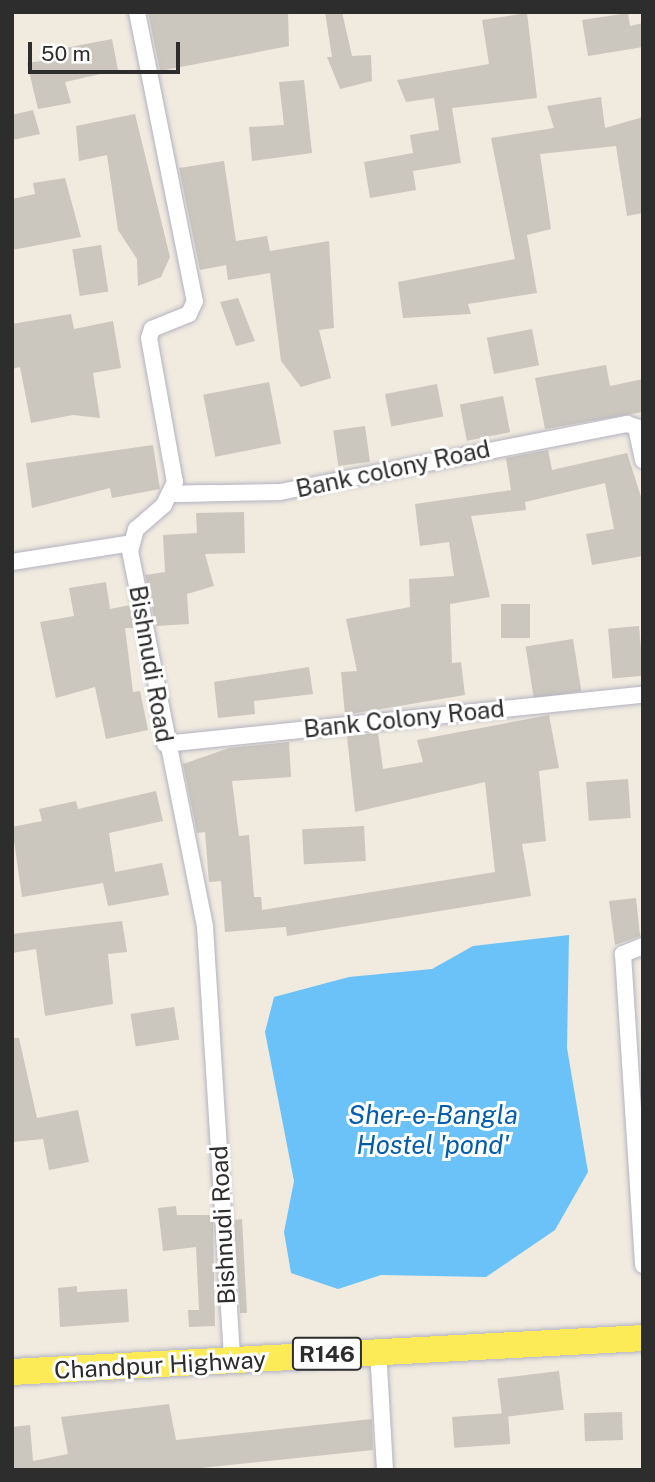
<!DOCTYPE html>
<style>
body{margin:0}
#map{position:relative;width:655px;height:1482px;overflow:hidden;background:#f0eadf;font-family:"Public Sans",sans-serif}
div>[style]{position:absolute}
.water>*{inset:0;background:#6ac2f9}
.building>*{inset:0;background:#cbc7be;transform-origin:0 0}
.roads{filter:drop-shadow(0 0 2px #b3b3c2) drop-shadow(0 0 2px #b3b3c2)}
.minor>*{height:16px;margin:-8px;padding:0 8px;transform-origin:8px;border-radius:8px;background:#fff}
.primary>*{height:26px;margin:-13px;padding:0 13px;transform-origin:13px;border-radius:13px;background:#fdea57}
span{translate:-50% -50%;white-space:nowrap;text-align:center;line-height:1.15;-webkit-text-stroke:6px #fff;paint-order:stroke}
.shield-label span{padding:2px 5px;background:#fff;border:2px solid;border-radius:5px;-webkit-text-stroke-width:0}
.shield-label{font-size:23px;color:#2d2d2d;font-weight:700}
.street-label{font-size:24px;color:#2d2d2d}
.water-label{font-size:26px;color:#025dad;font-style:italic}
.frame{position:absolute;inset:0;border:14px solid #2d2d2d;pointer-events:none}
.scale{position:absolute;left:28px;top:42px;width:152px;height:32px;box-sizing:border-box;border:4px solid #2d2d2d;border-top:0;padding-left:9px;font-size:21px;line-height:24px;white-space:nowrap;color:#2d2d2d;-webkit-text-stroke:5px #fff;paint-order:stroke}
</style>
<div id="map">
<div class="water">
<i style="clip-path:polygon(569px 935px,567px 1048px,588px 1172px,555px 1230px,486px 1277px,381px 1275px,338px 1289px,291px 1273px,284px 1232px,294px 1181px,265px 1032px,274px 997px,349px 977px,432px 969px,473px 946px)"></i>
</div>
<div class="building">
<i style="clip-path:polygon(148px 12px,288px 12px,289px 46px,160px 71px)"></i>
<i style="clip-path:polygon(325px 12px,342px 12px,352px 56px,371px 55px,372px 81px,340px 89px,327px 57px,332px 57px)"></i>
<i style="clip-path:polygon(527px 13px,537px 98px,452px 108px,461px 163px,413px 171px,416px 190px,370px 198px,364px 162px,413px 153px,410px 135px,439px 130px,434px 98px,406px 102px,397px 80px,489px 64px,482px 20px)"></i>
<i style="clip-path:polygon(628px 13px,630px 26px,643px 23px,643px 47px,588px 56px,582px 20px)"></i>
<i style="clip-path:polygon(112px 39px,118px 70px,65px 82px,71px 103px,38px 109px,27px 63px,63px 58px,60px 49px)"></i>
<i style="clip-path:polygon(304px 80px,312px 153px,252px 161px,249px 127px,284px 125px,279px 82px)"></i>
<i style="clip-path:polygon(601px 97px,605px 128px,643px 117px,643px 213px,627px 216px,616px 146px,540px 154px,551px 229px,527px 235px,537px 293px,468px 304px,471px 314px,403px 318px,398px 282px,515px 259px,491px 138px,554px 128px,547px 106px)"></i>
<i style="clip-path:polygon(33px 110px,40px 134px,12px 140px,12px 115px)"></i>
<i style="clip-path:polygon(135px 114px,170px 257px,161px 277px,138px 286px,137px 259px,118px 230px,107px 155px,79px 161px,76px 126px)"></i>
<i style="clip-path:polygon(224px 161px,236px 241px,267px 236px,270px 251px,329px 241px,334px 328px,319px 330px,331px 378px,301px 387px,281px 361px,270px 273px,228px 280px,226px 265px,200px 270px,179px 168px)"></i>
<i style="clip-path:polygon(65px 178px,81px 237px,12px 250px,12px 199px,35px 194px,33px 183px)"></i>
<i style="left:101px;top:245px;width:47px;height:29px;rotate:81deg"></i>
<i style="clip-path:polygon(238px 298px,255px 341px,236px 346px,220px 302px)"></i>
<i style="clip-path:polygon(71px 314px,74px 329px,113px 321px,121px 368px,93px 373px,100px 418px,73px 415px,31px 423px,20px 367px,12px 369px,12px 324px)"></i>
<i style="left:532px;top:329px;width:37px;height:46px;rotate:79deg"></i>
<i style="clip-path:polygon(606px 365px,610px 386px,643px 379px,643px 412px,545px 429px,535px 378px)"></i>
<i style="left:269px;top:382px;width:63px;height:67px;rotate:79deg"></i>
<i style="left:437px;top:384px;width:33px;height:53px;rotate:79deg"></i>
<i style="left:503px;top:396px;width:37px;height:44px;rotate:79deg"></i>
<i style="left:365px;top:426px;width:36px;height:32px;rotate:82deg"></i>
<i style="clip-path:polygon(153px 445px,160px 489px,112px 498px,110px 488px,32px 508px,26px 463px)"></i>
<i style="clip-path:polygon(548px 450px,552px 470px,627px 453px,643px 503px,643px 556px,592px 565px,586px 534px,614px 529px,605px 483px,525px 502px,526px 510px,471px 516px,490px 597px,450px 604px,452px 663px,461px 662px,465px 695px,345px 715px,341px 672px,357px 671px,346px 619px,410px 607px,409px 579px,454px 576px,449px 542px,420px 546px,415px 504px,511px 490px,506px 458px)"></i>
<i style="clip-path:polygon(244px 512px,245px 553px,205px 554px,214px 586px,187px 594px,189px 624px,156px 626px,145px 575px,165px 572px,163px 535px,197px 533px,196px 513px)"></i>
<i style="clip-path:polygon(106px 582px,110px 609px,130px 605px,135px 628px,125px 628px,133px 692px,140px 691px,148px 730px,106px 739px,95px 687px,56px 698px,40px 622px,74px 616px,69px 588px)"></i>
<i style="left:530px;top:604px;width:34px;height:29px;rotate:90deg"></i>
<i style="left:639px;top:626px;width:50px;height:31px;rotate:85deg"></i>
<i style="left:573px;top:639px;width:53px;height:48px;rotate:81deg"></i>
<i style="clip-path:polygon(309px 667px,313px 694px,254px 701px,255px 714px,218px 718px,214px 682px)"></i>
<i style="clip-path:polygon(549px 715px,559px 768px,539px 771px,546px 841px,522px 844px,531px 896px,287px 936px,286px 927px,225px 932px,221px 881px,209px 882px,205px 832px,197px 833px,183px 764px,229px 748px,289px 742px,291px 777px,232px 781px,239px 836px,249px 835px,254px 897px,261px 897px,262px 910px,495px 872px,485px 782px,355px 812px,347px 736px,378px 733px,383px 769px,423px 762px,417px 740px)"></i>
<i style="left:628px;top:779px;width:39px;height:42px;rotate:86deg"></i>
<i style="clip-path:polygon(156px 791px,163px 821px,109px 833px,115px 872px,162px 863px,169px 895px,108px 906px,103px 883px,22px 897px,12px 827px,42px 821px,39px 809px,76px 801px,78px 809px)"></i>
<i style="left:364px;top:826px;width:35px;height:62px;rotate:87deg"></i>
<i style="clip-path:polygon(636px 898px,640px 936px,615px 945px,609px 901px)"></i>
<i style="clip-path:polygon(122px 921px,127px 952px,108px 954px,113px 1004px,45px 1016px,36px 949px,12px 953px,12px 934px)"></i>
<i style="left:174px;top:1007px;width:33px;height:44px;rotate:81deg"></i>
<i style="clip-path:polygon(12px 1038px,19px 1038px,37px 1118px,78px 1110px,89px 1162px,49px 1170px,43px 1139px,12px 1142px)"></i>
<i style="clip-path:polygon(176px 1206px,177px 1215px,210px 1215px,213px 1220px,215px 1326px,189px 1327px,188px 1310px,199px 1310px,196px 1247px,163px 1251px,158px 1208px)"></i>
<i style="clip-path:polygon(242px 1219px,247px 1313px,240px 1313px,234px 1220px)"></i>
<i style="clip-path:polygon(77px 1286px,77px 1292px,127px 1289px,129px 1322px,60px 1327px,58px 1288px)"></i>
<i style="left:559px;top:1371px;width:39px;height:62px;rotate:83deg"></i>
<i style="clip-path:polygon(169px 1404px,176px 1440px,372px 1419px,373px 1450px,182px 1470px,12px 1470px,12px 1427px,30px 1425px,33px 1461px,68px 1454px,61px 1417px)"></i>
<i style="left:622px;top:1412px;width:28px;height:38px;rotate:88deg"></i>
<i style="left:508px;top:1413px;width:31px;height:56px;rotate:86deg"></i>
</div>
<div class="roads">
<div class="minor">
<i style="left:137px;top:12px;width:295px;rotate:78.7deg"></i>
<i style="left:195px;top:301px;width:14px;rotate:115deg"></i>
<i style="left:189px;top:314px;width:40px;rotate:158deg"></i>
<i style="left:152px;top:329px;width:9px;rotate:108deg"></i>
<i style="left:149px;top:338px;width:146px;rotate:79.8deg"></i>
<i style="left:175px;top:482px;width:25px;rotate:116deg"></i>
<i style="left:164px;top:505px;width:37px;rotate:139deg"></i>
<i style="left:136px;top:529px;width:23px;rotate:105deg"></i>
<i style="left:130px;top:551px;width:383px;rotate:78.7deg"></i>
<i style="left:205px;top:927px;width:436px;rotate:86.4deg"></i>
<i style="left:213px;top:493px;width:42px;rotate:178.6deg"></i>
<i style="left:171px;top:494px;width:109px;rotate:-1.1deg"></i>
<i style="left:280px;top:492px;width:354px;rotate:-11.1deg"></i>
<i style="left:627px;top:424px;width:9px;rotate:18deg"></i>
<i style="left:636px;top:427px;width:34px;rotate:78deg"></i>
<i style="left:12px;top:562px;width:121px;rotate:-9deg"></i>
<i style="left:165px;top:744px;width:481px;rotate:-5.9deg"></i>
<i style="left:643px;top:946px;width:22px;rotate:158deg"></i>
<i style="left:623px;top:954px;width:312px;rotate:86.3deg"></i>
<i style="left:378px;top:1349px;width:121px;rotate:86.7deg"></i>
</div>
<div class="primary">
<i style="left:12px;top:1372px;width:632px;rotate:-3.08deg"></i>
</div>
</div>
<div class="shield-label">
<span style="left:327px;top:1354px">R146</span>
</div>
<div class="street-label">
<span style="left:393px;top:469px;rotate:-12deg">Bank colony Road</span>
<span style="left:151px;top:664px;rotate:80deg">Bishnudi Road</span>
<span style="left:404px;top:719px;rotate:-6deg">Bank Colony Road</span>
<span style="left:223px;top:1225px;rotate:-93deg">Bishnudi Road</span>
<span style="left:160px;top:1365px;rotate:-3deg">Chandpur Highway</span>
</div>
<div class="water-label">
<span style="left:433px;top:1130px">Sher-e-Bangla<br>Hostel 'pond'</span>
</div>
<div class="frame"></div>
<div class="scale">50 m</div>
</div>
